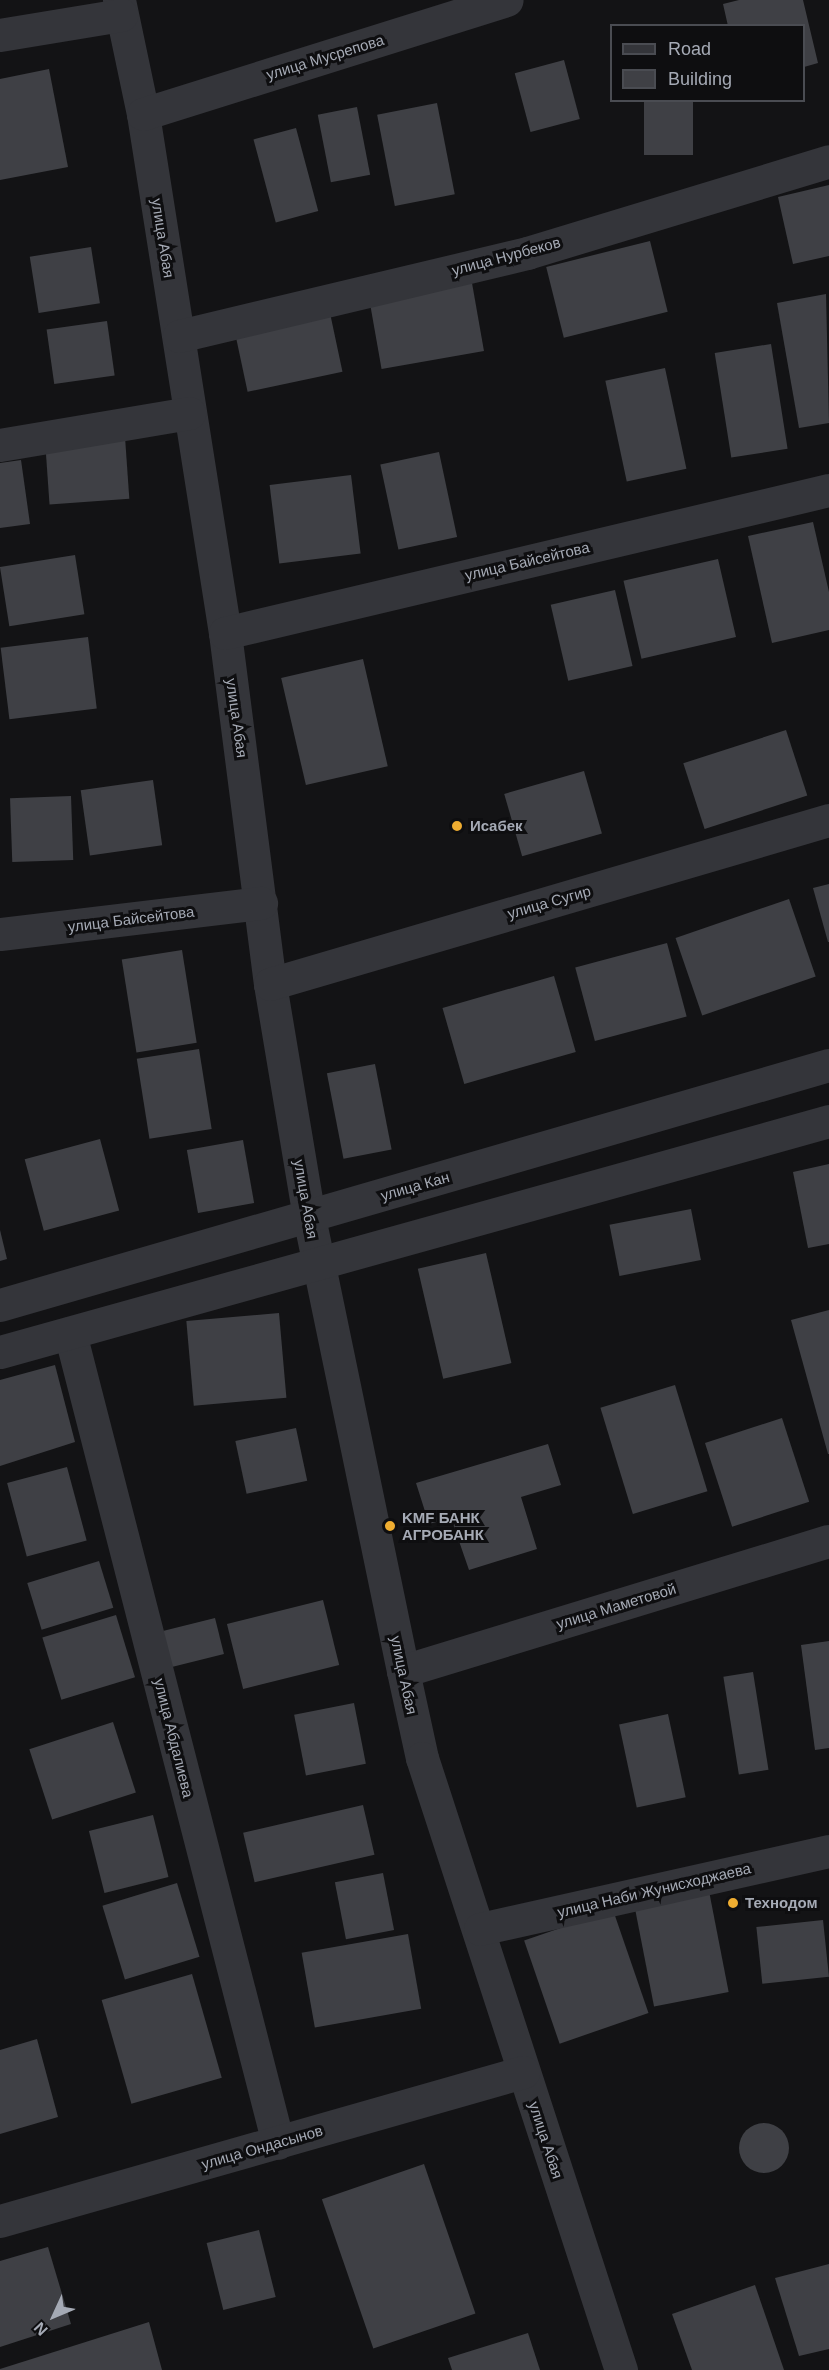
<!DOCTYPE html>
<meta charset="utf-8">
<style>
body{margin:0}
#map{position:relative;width:829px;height:2370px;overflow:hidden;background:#131315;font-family:Arial,sans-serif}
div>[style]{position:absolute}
.building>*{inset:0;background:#3f4045;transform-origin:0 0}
.round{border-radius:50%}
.minor>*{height:33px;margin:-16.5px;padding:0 16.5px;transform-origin:16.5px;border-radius:16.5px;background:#34353a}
.dots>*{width:16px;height:16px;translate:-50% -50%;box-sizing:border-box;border:3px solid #0e0e10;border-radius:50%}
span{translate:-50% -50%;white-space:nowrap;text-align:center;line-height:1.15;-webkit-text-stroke:6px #0e0e10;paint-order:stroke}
.street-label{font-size:15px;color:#a5aab5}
.poi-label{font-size:15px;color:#a5aab5;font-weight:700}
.left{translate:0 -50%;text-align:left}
.legend{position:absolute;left:610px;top:24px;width:195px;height:78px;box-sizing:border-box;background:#0e0e10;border:2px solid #4a4c52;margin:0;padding:8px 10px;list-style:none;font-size:18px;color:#a5aab5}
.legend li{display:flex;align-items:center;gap:12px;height:30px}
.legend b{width:30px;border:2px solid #4a4c52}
.north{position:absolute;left:24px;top:2286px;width:60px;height:60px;-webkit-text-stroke:4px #0e0e10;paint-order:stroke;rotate:226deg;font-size:16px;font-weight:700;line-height:24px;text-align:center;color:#a5aab5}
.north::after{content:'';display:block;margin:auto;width:21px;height:27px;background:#a5aab5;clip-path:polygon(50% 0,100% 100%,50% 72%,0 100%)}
</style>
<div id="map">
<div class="building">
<i style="clip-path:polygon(739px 0,803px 0,818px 63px,804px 67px,804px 26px,728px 26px,723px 4px)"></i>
<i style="left:564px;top:60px;width:61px;height:51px;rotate:75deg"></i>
<i style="clip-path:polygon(49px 69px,68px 167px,0 180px,0 79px)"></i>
<i style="left:644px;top:100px;width:49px;height:55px"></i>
<i style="left:437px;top:103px;width:93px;height:61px;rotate:79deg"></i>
<i style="left:357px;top:107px;width:69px;height:40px;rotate:79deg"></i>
<i style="left:296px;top:128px;width:86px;height:44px;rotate:75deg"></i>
<i style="clip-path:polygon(829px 185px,829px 256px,793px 264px,778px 197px)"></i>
<i style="left:650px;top:241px;width:73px;height:107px;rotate:76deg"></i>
<i style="left:91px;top:247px;width:57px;height:62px;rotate:81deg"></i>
<i style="left:472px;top:283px;width:69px;height:104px;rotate:80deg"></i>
<i style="clip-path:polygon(826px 294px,829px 423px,799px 428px,777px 303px)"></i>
<i style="left:330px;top:313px;width:60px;height:97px;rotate:78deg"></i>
<i style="left:107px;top:321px;width:55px;height:61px;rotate:82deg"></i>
<i style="left:771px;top:344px;width:106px;height:57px;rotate:81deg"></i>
<i style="left:665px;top:368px;width:103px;height:61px;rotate:78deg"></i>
<i style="left:125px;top:437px;width:62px;height:80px;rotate:86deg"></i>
<i style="left:439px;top:452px;width:87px;height:60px;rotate:78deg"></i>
<i style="clip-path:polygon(21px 460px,30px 524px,0 528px,0 463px)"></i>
<i style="left:351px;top:475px;width:79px;height:82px;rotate:83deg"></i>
<i style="clip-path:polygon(813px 522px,829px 592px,829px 630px,772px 643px,748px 536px)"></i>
<i style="left:75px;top:555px;width:60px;height:76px;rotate:81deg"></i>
<i style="left:718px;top:559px;width:80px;height:97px;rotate:77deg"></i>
<i style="left:615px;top:590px;width:78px;height:66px;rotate:77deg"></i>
<i style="left:88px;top:637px;width:72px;height:88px;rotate:83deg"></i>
<i style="left:363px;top:659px;width:110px;height:84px;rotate:77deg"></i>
<i style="left:786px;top:730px;width:69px;height:108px;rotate:72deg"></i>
<i style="left:584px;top:771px;width:65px;height:83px;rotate:74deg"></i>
<i style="left:153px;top:780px;width:66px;height:73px;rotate:82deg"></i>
<i style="left:71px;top:796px;width:64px;height:61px;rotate:88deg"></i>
<i style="clip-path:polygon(829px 884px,829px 942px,828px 942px,813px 888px)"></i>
<i style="left:789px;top:899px;width:82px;height:120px;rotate:71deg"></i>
<i style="left:667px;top:943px;width:76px;height:95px;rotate:75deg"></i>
<i style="left:182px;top:950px;width:94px;height:61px;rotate:81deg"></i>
<i style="left:554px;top:976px;width:79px;height:116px;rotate:74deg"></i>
<i style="left:199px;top:1049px;width:81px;height:63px;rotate:81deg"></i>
<i style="left:375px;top:1064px;width:87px;height:49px;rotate:79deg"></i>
<i style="left:100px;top:1139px;width:74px;height:78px;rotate:75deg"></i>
<i style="left:243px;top:1140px;width:64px;height:57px;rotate:80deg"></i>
<i style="clip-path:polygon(829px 1164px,829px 1244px,808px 1248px,793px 1172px)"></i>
<i style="left:691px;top:1209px;width:52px;height:83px;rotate:79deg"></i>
<i style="clip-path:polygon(0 1230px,7px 1259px,0 1261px)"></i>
<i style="left:486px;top:1253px;width:113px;height:70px;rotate:77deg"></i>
<i style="clip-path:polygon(829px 1310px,829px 1454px,828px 1454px,791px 1320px)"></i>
<i style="left:279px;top:1313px;width:85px;height:93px;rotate:85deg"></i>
<i style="clip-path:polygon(55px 1365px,75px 1442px,0 1466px,0 1380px)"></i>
<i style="left:675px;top:1385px;width:111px;height:78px;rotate:73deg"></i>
<i style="left:782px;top:1418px;width:88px;height:81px;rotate:72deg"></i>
<i style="left:296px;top:1428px;width:54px;height:62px;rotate:78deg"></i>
<i style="clip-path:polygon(548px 1444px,561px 1485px,521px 1497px,537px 1549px,469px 1570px,451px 1518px,429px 1524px,416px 1483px)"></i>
<i style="left:67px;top:1467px;width:76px;height:62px;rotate:75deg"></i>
<i style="left:99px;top:1561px;width:49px;height:75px;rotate:73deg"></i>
<i style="left:323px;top:1600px;width:67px;height:99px;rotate:76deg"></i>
<i style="left:116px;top:1615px;width:65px;height:77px;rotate:73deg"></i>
<i style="left:215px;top:1618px;width:37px;height:65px;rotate:76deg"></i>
<i style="clip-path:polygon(829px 1641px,829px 1748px,815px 1750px,801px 1645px)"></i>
<i style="left:753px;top:1672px;width:99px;height:30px;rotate:81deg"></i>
<i style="left:354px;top:1703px;width:62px;height:61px;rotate:79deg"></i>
<i style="left:668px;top:1714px;width:85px;height:50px;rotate:78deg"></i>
<i style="left:113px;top:1722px;width:74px;height:88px;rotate:72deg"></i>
<i style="left:363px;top:1805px;width:51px;height:123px;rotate:77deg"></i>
<i style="left:153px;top:1815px;width:64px;height:66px;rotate:76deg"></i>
<i style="left:383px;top:1873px;width:58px;height:49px;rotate:79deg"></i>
<i style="left:177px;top:1883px;width:77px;height:78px;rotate:73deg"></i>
<i style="left:709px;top:1891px;width:103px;height:76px;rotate:79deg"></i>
<i style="left:613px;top:1910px;width:109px;height:94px;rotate:71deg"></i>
<i style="left:823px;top:1920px;width:57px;height:67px;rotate:84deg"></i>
<i style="left:408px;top:1934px;width:76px;height:108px;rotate:80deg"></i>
<i style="left:192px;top:1974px;width:108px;height:94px;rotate:74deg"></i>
<i style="clip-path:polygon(37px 2039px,58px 2117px,0 2134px,0 2050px)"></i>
<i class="round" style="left:739px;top:2123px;width:50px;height:50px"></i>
<i style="left:424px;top:2164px;width:158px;height:108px;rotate:71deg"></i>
<i style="left:259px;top:2230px;width:69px;height:54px;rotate:76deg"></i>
<i style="clip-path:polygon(48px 2247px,71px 2324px,0 2347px,0 2261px)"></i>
<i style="clip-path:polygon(829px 2264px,829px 2349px,799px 2356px,775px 2278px)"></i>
<i style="clip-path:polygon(755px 2285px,784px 2370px,692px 2370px,672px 2314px)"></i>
<i style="clip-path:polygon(149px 2322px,162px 2370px,0 2370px,0 2369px)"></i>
<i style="clip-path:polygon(528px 2333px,540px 2370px,452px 2370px,448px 2358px)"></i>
</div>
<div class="minor">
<i style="left:119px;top:0;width:116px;rotate:78.1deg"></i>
<i style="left:143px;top:114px;width:525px;rotate:81.02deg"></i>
<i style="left:225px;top:633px;width:354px;rotate:82.7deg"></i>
<i style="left:270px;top:984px;width:236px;rotate:80.5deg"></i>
<i style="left:309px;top:1217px;width:464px;rotate:78.3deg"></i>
<i style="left:403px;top:1671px;width:89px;rotate:77.7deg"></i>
<i style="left:422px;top:1758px;width:644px;rotate:71.99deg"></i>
<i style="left:0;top:35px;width:123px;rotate:-9.4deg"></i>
<i style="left:143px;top:114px;width:381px;rotate:-17.4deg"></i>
<i style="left:179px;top:336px;width:358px;rotate:-13.4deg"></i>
<i style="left:527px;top:253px;width:316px;rotate:-16.9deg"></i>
<i style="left:0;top:445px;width:192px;rotate:-9.6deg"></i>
<i style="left:225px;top:633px;width:621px;rotate:-13.32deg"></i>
<i style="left:0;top:934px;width:263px;rotate:-6.8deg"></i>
<i style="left:270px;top:984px;width:583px;rotate:-16.35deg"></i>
<i style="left:0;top:1305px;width:863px;rotate:-16.15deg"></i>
<i style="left:70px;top:1333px;width:836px;rotate:75.6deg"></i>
<i style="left:0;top:1352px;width:861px;rotate:-15.57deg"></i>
<i style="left:403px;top:1671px;width:445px;rotate:-17deg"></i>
<i style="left:480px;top:1929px;width:358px;rotate:-12.6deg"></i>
<i style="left:0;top:2221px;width:544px;rotate:-15.9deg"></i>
</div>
<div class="dots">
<i style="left:457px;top:826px;background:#efad31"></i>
<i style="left:390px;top:1526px;background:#efad31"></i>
<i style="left:733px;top:1903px;background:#efad31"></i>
</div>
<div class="street-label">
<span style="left:325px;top:57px;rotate:-17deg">улица Мусрепова</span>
<span style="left:163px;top:238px;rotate:81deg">улица Абая</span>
<span style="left:506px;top:256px;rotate:-15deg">улица Нурбеков</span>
<span style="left:527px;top:561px;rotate:-13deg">улица Байсейтова</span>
<span style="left:237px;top:718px;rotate:82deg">улица Абая</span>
<span style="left:549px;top:902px;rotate:-16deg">улица Сугир</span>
<span style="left:131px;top:919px;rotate:-7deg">улица Байсейтова</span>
<span style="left:415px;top:1186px;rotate:-16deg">улица Кан</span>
<span style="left:306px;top:1199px;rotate:80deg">улица Абая</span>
<span style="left:616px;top:1606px;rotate:-17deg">улица Маметовой</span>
<span style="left:404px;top:1675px;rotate:78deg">улица Абая</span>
<span style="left:174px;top:1738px;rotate:76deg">улица Абдалиева</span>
<span style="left:654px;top:1890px;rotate:-13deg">улица Наби Жунисходжаева</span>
<span style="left:546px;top:2140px;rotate:72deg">улица Абая</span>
<span style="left:262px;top:2147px;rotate:-16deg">улица Ондасынов</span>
</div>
<div class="poi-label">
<span class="left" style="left:470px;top:826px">Иcабек</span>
<span class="left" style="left:402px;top:1526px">KMF БАНК<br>АГРОБАНК</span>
<span class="left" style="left:745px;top:1903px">Технодом</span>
</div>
<ul class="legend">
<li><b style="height:8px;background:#34353a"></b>Road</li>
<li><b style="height:16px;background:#3f4045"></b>Building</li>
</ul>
<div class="north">N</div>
</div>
